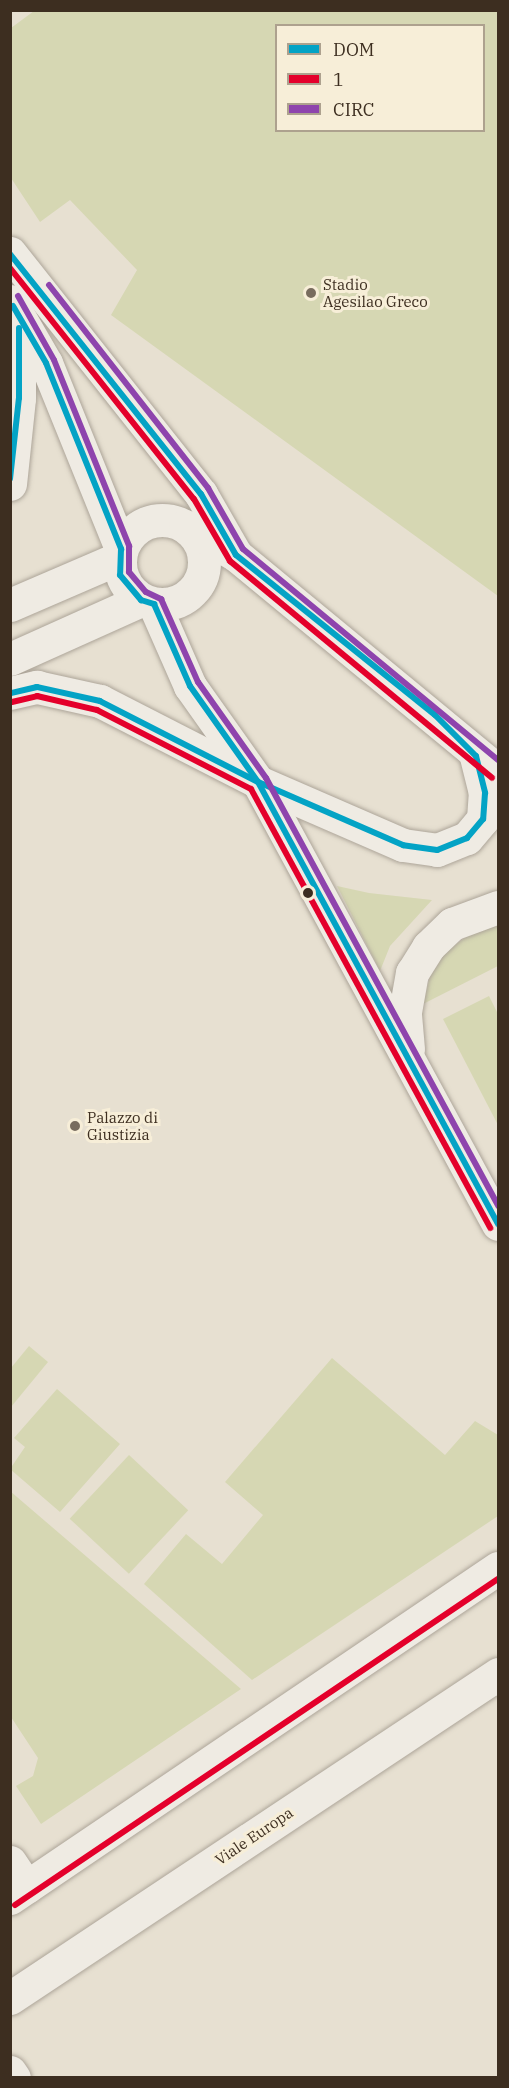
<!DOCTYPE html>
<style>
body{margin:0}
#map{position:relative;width:509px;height:2088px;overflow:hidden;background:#e7e0d1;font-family:"IBM Plex Serif",serif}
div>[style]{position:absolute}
.green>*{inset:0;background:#d6d7b3;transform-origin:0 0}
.roads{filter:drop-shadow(0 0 2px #ada599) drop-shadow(0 0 2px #ada599)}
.street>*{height:33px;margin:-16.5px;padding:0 16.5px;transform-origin:16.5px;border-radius:16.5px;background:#efebe3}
.secondary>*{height:33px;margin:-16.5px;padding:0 16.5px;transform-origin:16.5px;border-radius:16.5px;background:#efebe3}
.secondary>.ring{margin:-16.5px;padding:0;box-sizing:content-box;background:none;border:33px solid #efebe3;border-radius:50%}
.bus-1>*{height:6px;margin:-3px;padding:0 3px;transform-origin:3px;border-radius:3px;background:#03a3c5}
.bus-2>*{height:6px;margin:-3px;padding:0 3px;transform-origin:3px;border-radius:3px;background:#e4002b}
.bus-3>*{height:6px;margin:-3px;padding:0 3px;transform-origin:3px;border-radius:3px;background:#8e44ad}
.dots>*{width:16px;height:16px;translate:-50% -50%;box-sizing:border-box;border:3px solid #f7eed8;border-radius:50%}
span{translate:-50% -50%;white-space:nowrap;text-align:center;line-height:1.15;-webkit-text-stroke:6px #f7eed8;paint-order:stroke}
.poi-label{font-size:15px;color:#3d2e20}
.left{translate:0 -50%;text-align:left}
.street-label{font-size:15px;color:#3d2e20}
.frame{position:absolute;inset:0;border:12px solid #3d2e20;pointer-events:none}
.legend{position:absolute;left:275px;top:24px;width:210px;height:108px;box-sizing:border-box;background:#f7eed8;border:2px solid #ada18e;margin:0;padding:8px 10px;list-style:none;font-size:18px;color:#3d2e20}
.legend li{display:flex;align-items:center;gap:12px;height:30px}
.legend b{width:30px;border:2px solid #ada18e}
</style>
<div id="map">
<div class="green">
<i style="clip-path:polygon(evenodd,34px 11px,498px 11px,498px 596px,111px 315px,137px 270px,70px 200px,40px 222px,11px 178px,11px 28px,34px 11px,276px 26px,484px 26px,484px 130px,276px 130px,276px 26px)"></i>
<i style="clip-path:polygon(337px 886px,369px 893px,432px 900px,390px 946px,380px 971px)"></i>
<i style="clip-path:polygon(498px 921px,498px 966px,423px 1004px,432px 969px,445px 952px,479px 928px)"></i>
<i style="clip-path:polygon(489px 996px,498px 1014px,498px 1125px,443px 1019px)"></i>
<i style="clip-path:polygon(29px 1346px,48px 1362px,11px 1407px,11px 1368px)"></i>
<i style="clip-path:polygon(332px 1358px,445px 1455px,475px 1421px,498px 1435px,498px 1516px,252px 1680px,144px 1584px,186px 1534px,222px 1564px,263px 1515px,225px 1482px)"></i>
<i style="clip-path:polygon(57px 1389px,120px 1444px,60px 1512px,10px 1469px,25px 1447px,14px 1438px)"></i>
<i style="left:129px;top:1455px;width:81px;height:87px;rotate:43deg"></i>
<i style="clip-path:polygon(10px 1491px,241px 1689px,41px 1824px,16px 1786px,33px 1776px,38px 1758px,11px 1717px)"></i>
</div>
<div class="roads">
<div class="street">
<i style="left:10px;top:253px;width:308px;rotate:51.6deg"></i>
<i style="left:201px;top:494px;width:70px;rotate:60.2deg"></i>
<i style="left:10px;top:301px;width:72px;rotate:59.9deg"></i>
<i style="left:46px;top:363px;width:201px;rotate:68deg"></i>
<i style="left:10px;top:484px;width:86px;rotate:-84deg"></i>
<i style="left:19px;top:398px;width:80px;rotate:-90deg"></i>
<i style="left:154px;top:604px;width:90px;rotate:66.3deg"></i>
<i style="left:190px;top:686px;width:118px;rotate:54.7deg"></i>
<i style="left:258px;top:782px;width:158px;rotate:23.5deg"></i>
<i style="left:403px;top:845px;width:34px;rotate:8deg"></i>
<i style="left:437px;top:850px;width:32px;rotate:-22deg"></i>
<i style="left:467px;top:838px;width:25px;rotate:-50deg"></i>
<i style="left:483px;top:819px;width:26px;rotate:-86deg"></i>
<i style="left:485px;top:793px;width:38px;rotate:-104deg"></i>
<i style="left:10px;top:1862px;width:30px;rotate:56deg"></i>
<i style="left:10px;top:2072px;width:7px;rotate:56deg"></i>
</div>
<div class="secondary">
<i class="ring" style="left:120px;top:520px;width:51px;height:51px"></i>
<i style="left:185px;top:526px;width:59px;rotate:29.6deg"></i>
<i style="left:236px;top:555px;width:340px;rotate:39.5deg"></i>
<i style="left:10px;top:605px;width:119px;rotate:-23.3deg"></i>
<i style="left:10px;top:659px;width:144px;rotate:-24.2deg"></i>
<i style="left:10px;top:693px;width:28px;rotate:-13deg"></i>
<i style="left:37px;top:687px;width:65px;rotate:12.5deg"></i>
<i style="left:100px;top:701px;width:178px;rotate:27.1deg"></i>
<i style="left:258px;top:782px;width:503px;rotate:61.5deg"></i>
<i style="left:408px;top:1049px;width:37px;rotate:-95deg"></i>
<i style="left:405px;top:1012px;width:40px;rotate:-80deg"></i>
<i style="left:412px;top:973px;width:31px;rotate:-58deg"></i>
<i style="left:428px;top:947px;width:33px;rotate:-44deg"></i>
<i style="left:452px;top:924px;width:49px;rotate:-20.3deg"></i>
<i style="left:10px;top:1898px;width:589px;rotate:-34.07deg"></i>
<i style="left:10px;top:1998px;width:586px;rotate:-33.58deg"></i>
</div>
</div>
<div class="bus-1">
<i style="left:10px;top:254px;width:307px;rotate:51.5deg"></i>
<i style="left:201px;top:494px;width:70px;rotate:60.2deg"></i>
<i style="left:236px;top:555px;width:255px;rotate:38.8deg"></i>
<i style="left:435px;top:715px;width:58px;rotate:45deg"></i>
<i style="left:476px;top:756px;width:38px;rotate:76deg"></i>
<i style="left:485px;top:793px;width:26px;rotate:94deg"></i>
<i style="left:483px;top:819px;width:25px;rotate:130deg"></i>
<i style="left:467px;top:838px;width:32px;rotate:158deg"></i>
<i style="left:437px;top:850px;width:34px;rotate:-172deg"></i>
<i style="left:403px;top:845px;width:158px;rotate:-156.5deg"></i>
<i style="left:258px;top:782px;width:178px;rotate:-152.9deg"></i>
<i style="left:100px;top:701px;width:65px;rotate:-167.5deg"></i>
<i style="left:37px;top:687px;width:28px;rotate:167deg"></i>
<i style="left:13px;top:306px;width:66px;rotate:59.9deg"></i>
<i style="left:46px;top:363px;width:201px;rotate:68deg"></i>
<i style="left:121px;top:549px;width:26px;rotate:92deg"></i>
<i style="left:120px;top:575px;width:33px;rotate:50deg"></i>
<i style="left:141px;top:600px;width:14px;rotate:17deg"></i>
<i style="left:154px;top:604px;width:90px;rotate:66.3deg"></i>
<i style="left:190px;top:686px;width:118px;rotate:54.7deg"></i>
<i style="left:258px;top:782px;width:503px;rotate:61.5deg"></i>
<i style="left:10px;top:479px;width:81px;rotate:-83.7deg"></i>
<i style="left:19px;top:398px;width:70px;rotate:-90deg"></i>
</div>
<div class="bus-2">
<i style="left:10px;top:268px;width:295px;rotate:51.5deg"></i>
<i style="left:194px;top:499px;width:72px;rotate:59.9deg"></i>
<i style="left:230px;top:561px;width:340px;rotate:39.6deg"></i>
<i style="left:12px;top:702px;width:26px;rotate:-13deg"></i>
<i style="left:37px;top:696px;width:62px;rotate:13.1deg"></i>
<i style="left:97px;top:710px;width:173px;rotate:27.2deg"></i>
<i style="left:251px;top:789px;width:500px;rotate:61.4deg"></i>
<i style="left:15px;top:1905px;width:583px;rotate:-34.02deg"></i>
</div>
<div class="bus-3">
<i style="left:49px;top:285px;width:258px;rotate:51.9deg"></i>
<i style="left:208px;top:488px;width:70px;rotate:60.2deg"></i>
<i style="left:243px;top:549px;width:331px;rotate:39.6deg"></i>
<i style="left:18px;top:296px;width:73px;rotate:60.6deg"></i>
<i style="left:54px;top:360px;width:201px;rotate:68deg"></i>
<i style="left:129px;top:546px;width:26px;rotate:90deg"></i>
<i style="left:129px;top:572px;width:26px;rotate:50deg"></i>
<i style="left:146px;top:592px;width:17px;rotate:25deg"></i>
<i style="left:161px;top:599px;width:91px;rotate:66deg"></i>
<i style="left:198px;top:682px;width:118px;rotate:54.7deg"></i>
<i style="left:266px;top:778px;width:487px;rotate:61.5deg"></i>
</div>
<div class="dots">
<i style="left:311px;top:293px;background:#786c5e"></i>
<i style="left:308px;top:893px;background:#3d2e20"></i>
<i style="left:75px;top:1126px;background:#786c5e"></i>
</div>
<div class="poi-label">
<span class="left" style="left:323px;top:293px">Stadio<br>Agesilao Greco</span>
<span class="left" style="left:87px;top:1126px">Palazzo di<br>Giustizia</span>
</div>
<div class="street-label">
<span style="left:254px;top:1836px;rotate:-34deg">Viale Europa</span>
</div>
<div class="frame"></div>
<ul class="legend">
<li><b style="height:8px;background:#03a3c5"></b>DOM</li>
<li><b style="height:8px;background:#e4002b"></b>1</li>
<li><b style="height:8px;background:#8e44ad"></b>CIRC</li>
</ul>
</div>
